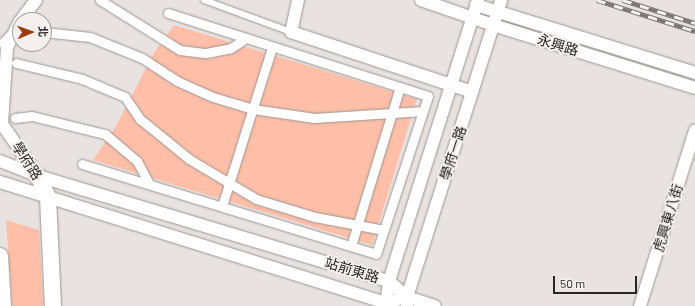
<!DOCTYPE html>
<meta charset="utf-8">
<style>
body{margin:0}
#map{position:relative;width:695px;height:306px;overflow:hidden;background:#e8e2e0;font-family:Barlow,"Noto Sans TC",sans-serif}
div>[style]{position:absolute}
.green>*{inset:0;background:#febea7}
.roads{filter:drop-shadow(0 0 1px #9c9694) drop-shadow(0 0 1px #9c9694)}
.service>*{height:6px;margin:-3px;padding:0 3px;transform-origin:3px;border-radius:3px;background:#fff}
.pedestrian>*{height:9px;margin:-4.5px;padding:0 4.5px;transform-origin:4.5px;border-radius:4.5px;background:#fff}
.minor>*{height:12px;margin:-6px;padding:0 6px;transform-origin:6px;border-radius:6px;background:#fff}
.tertiary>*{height:16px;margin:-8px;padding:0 8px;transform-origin:8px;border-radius:8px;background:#fff}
.rail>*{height:4.5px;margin-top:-2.25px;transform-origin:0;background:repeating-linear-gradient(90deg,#f5efed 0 9px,#787473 0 18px);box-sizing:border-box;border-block:1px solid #787473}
span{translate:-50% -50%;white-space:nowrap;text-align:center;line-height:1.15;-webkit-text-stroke:4px #f5efed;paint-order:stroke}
.street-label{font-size:14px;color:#282625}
.north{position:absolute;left:12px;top:12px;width:40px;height:40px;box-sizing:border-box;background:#f5efed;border:1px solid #a39f9d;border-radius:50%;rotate:88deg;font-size:11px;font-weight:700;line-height:16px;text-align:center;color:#282625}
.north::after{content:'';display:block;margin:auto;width:14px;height:18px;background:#9f3a0d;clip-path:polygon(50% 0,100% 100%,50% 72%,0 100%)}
.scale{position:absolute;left:553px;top:276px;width:84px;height:18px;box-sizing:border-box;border:2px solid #282625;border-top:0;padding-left:5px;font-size:12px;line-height:14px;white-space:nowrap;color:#282625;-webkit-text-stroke:3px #f5efed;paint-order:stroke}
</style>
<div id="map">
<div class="green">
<i style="clip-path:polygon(174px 25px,417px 99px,372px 245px,93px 160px,116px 126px,155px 51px)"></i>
<i style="clip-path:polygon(6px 220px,39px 230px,43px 306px,12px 306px)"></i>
</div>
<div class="roads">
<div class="service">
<i style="left:204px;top:0;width:93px;rotate:20.2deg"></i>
<i style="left:0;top:44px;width:14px;rotate:-45deg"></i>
</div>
<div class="pedestrian">
<i style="left:100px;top:0;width:94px;rotate:32deg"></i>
<i style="left:180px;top:50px;width:26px;rotate:7deg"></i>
<i style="left:206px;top:53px;width:25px;rotate:-11deg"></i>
<i style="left:231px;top:48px;width:18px;rotate:-34deg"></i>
<i style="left:44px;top:32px;width:46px;rotate:6.2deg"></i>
<i style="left:90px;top:37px;width:56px;rotate:22deg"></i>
<i style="left:142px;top:58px;width:42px;rotate:33.3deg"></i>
<i style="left:177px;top:81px;width:39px;rotate:24deg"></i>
<i style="left:213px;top:97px;width:42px;rotate:16.7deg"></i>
<i style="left:253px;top:109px;width:62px;rotate:8.4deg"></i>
<i style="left:314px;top:118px;width:109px;rotate:-3.7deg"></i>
<i style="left:16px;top:63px;width:68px;rotate:13.6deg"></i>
<i style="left:82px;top:79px;width:47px;rotate:22.7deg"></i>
<i style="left:125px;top:97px;width:27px;rotate:56deg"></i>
<i style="left:140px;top:119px;width:63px;rotate:39.2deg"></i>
<i style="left:189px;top:159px;width:78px;rotate:30.8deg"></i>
<i style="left:256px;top:199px;width:62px;rotate:17deg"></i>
<i style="left:315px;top:217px;width:70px;rotate:10.7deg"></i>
<i style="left:15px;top:118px;width:17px;rotate:-7deg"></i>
<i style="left:32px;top:116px;width:75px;rotate:13.9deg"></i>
<i style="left:105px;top:134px;width:42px;rotate:40.2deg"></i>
<i style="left:137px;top:161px;width:26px;rotate:62deg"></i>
<i style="left:82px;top:164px;width:307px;rotate:17deg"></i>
<i style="left:376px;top:254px;width:166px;rotate:-71.8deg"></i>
<i style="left:428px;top:96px;width:273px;rotate:-162.3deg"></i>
<i style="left:222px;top:206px;width:167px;rotate:-72.5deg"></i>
<i style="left:351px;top:246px;width:166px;rotate:-72.9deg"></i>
</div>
<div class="minor">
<i style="left:298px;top:0;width:33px;rotate:102deg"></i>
<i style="left:291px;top:32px;width:191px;rotate:18.3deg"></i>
<i style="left:421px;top:0;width:76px;rotate:19.1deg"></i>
<i style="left:493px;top:25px;width:212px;rotate:17.3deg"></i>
<i style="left:476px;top:5px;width:229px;rotate:17.2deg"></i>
<i style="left:21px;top:20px;width:25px;rotate:-53deg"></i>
<i style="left:20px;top:21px;width:30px;rotate:116deg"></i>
<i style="left:7px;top:48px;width:76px;rotate:93.8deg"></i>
<i style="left:2px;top:124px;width:63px;rotate:55.3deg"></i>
<i style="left:0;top:161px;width:41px;rotate:21.5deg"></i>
<i style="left:38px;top:176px;width:366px;rotate:16.7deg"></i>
<i style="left:389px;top:281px;width:24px;rotate:42deg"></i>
<i style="left:407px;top:297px;width:29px;rotate:18deg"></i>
<i style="left:0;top:182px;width:405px;rotate:17.4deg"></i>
<i style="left:386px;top:303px;width:22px;rotate:-16deg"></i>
<i style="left:386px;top:306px;width:25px;rotate:-83deg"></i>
<i style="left:389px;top:281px;width:295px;rotate:-72.4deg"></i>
<i style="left:407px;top:306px;width:9px;rotate:-90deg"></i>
<i style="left:407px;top:297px;width:312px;rotate:-72.4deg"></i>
<i style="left:640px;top:306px;width:184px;rotate:-72.6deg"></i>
</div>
<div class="tertiary">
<i style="left:38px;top:176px;width:23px;rotate:65deg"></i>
<i style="left:48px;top:197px;width:109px;rotate:87.4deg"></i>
<i style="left:0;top:256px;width:50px;rotate:86.6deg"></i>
</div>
</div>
<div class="rail">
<i style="left:597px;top:0;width:103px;rotate:17.6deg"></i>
<i style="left:623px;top:0;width:76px;rotate:17.7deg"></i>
</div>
<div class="street-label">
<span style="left:558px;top:45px;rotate:17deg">永興路</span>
<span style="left:453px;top:153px;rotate:-72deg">學府一路</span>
<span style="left:27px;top:161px;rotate:57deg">學府路</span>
<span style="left:668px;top:218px;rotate:-73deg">虎興東八街</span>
<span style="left:352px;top:270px;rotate:17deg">站前東路</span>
</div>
<div class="north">北</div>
<div class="scale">50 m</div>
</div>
